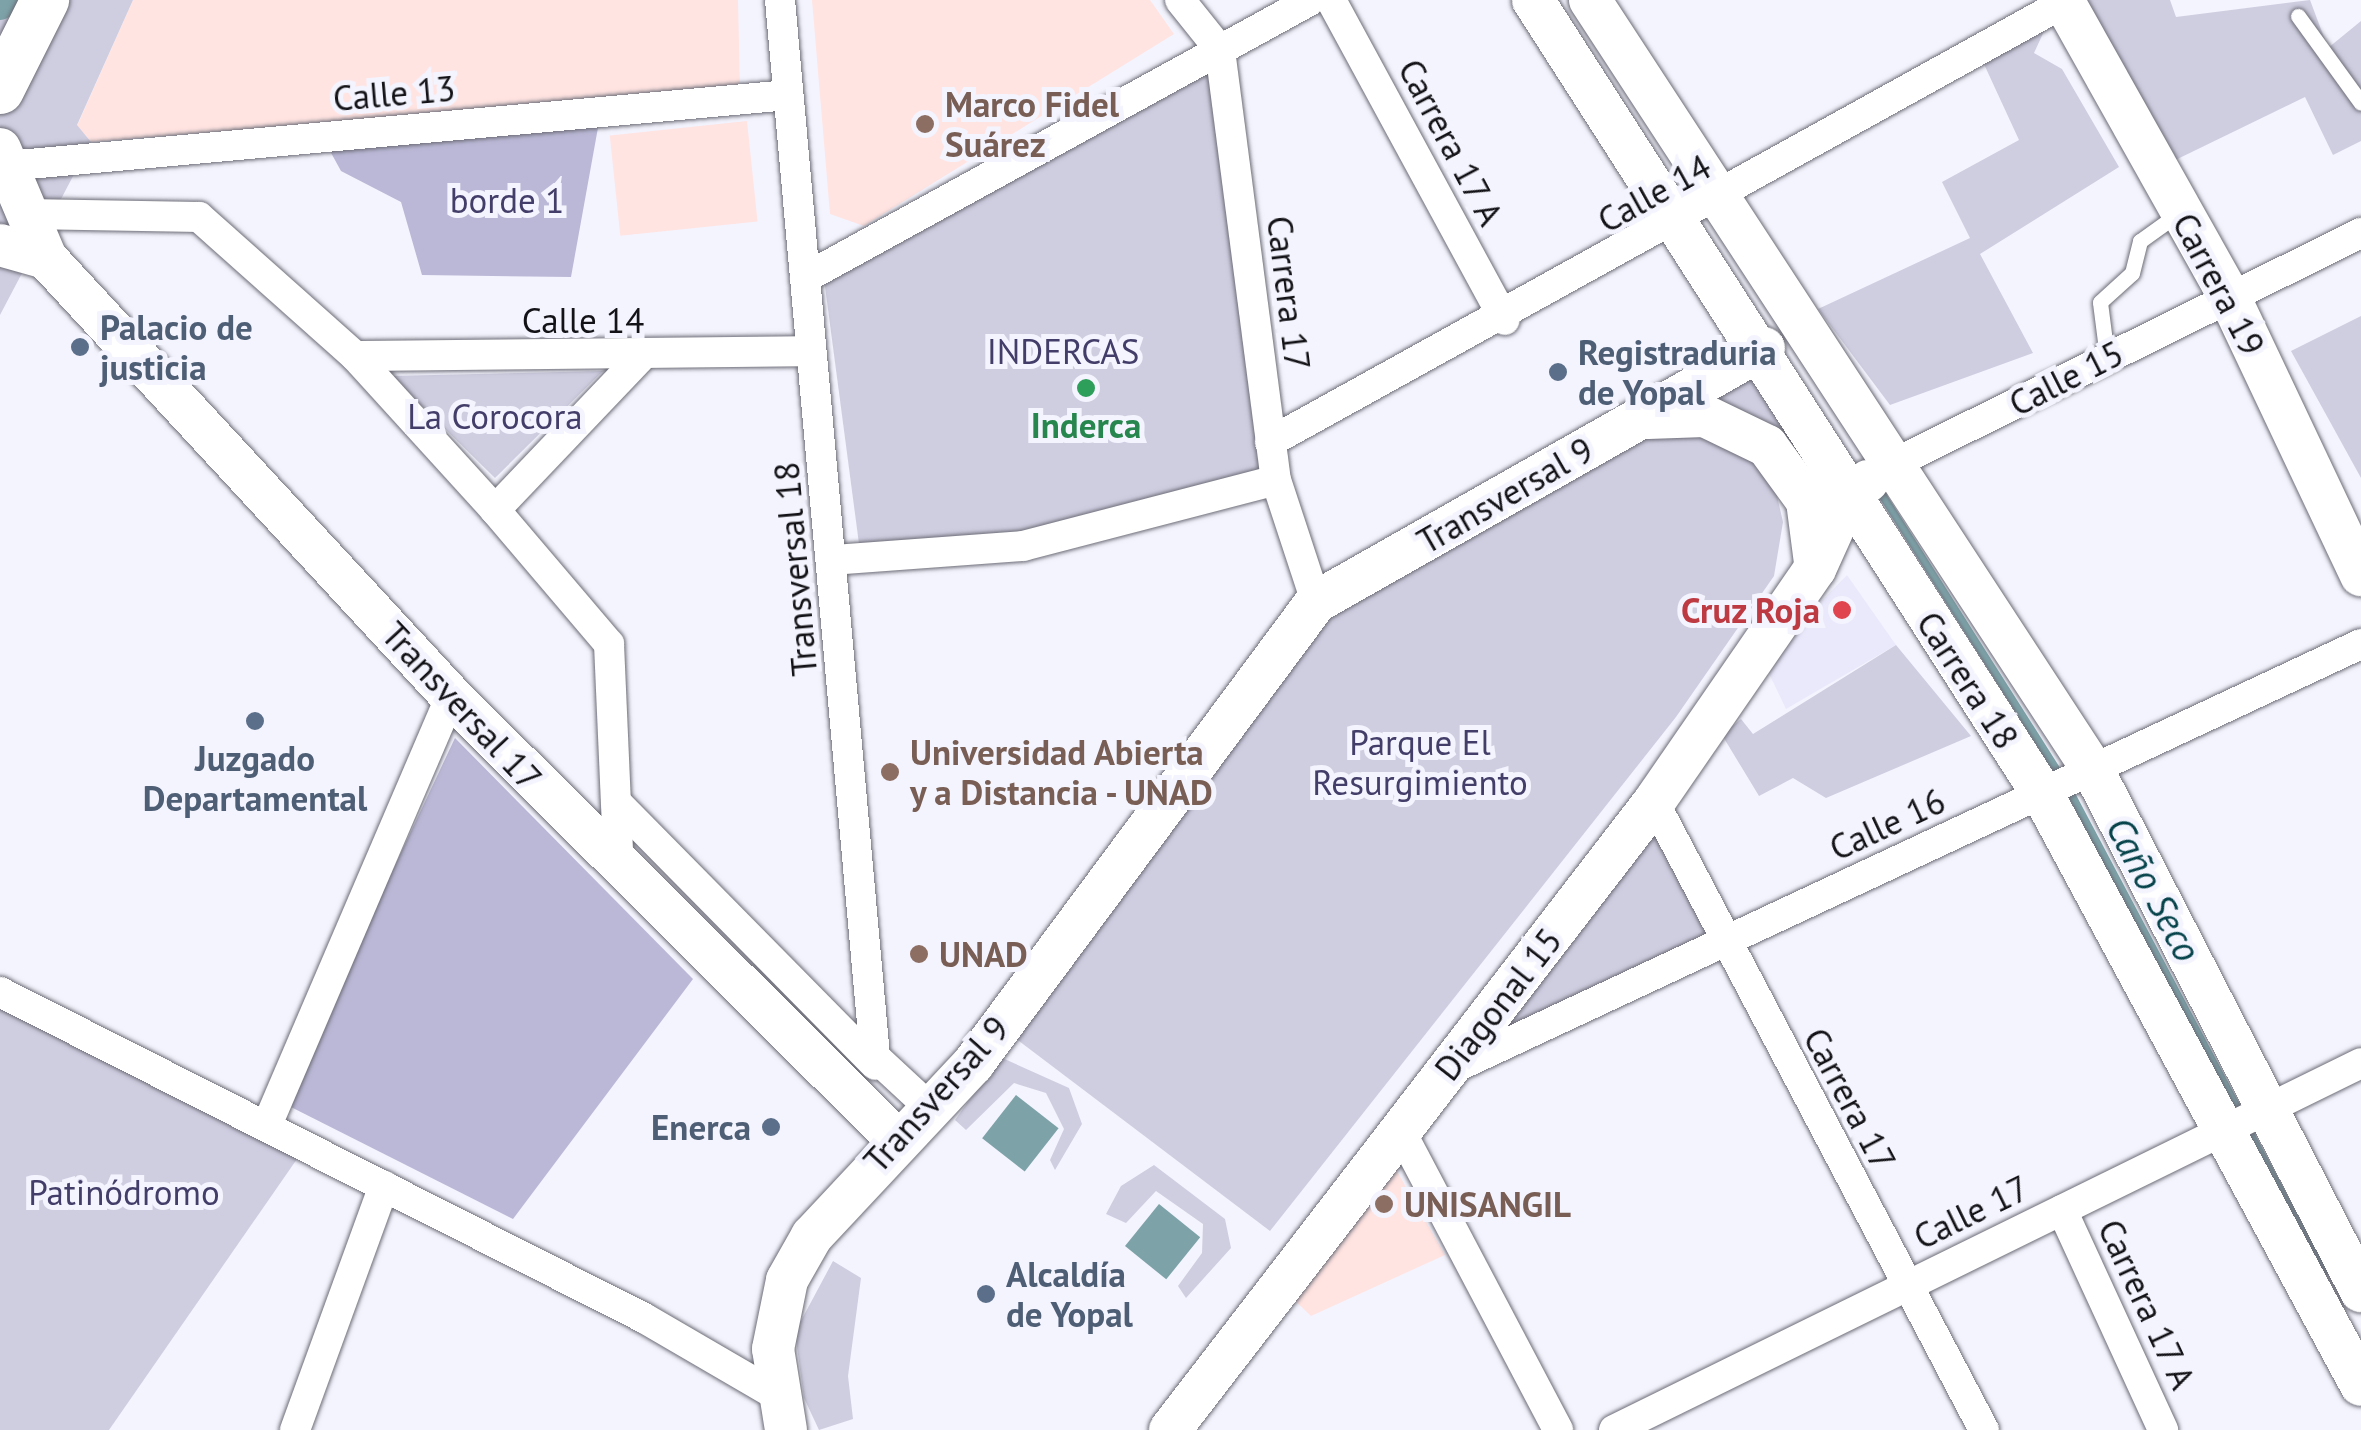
<!DOCTYPE html>
<meta charset="utf-8">
<style>
body{margin:0}
#map{position:relative;width:2361px;height:1430px;overflow:hidden;background:#f4f4fe;font-family:"PT Sans",sans-serif}
div>[style]{position:absolute}
.built>*{inset:0;background:#eae9fc}
.education>*{inset:0;background:#ffe4e2;transform-origin:0 0}
.green>*{inset:0;background:#cfcee1}
.forest>*{inset:0;background:#bab8d6}
.water>*{inset:0;background:#7da2a8;transform-origin:0 0}
.stream>*{height:8px;margin:-4px;padding:0 4px;transform-origin:4px;border-radius:4px;background:#7da2a8}
.canal>*{height:25px;margin:-12.5px;padding:0 12.5px;transform-origin:12.5px;border-radius:12.5px;background:#7da2a8}
.roads{filter:drop-shadow(0 0 2px #6c6c77) drop-shadow(0 0 2px #6c6c77)}
.lane>*{height:15px;margin:-7.5px;padding:0 7.5px;transform-origin:7.5px;border-radius:7.5px;background:#fff}
.street>*{height:30px;margin:-15px;padding:0 15px;transform-origin:15px;border-radius:15px;background:#fff}
.secondary>*{height:42px;margin:-21px;padding:0 21px;transform-origin:21px;border-radius:21px;background:#fff}
.primary>*{height:48px;margin:-24px;padding:0 24px;transform-origin:24px;border-radius:24px;background:#fff}
.dots>*{width:28px;height:28px;translate:-50% -50%;box-sizing:border-box;border:5px solid #f4f4fe;border-radius:50%}
span{translate:-50% -50%;white-space:nowrap;text-align:center;line-height:1.15;-webkit-text-stroke:10px #f4f4fe;paint-order:stroke}
.street-label{font-size:35px;color:#131317}
.education-label{font-size:35px;color:#785e54;font-weight:700}
.left{translate:0 -50%;text-align:left}
.park-label{font-size:35px;color:#433e69}
.service-label{font-size:35px;color:#4e5e75;font-weight:700}
.right{translate:-100% -50%;text-align:right}
.leisure-label{font-size:35px;color:#27864d;font-weight:700}
.health-label{font-size:35px;color:#be3a42;font-weight:700}
.water-label{font-size:38px;color:#05424a;font-style:italic}
</style>
<div id="map">
<div class="built">
<i style="clip-path:polygon(1847px 575px,1896px 645px,1786px 709px,1763px 661px)"></i>
</div>
<div class="education">
<i style="clip-path:polygon(133px 0,738px 0,740px 90px,91px 142px,77px 126px)"></i>
<i style="clip-path:polygon(812px 0,1150px 0,1174px 34px,864px 226px,830px 214px)"></i>
<i style="left:747px;top:121px;width:101px;height:138px;rotate:84deg"></i>
<i style="clip-path:polygon(1386px 1152px,1445px 1255px,1311px 1316px,1290px 1296px)"></i>
</div>
<div class="green">
<i style="clip-path:polygon(0 0,133px 0,77px 125px,91px 142px,0 315px)"></i>
<i style="clip-path:polygon(2087px 0,2170px 0,2176px 17px,2310px 0,2328px 48px,2361px 21px,2361px 141px,2333px 155px,2305px 97px,2161px 167px)"></i>
<i style="clip-path:polygon(2046px 27px,2034px 53px,2062px 69px,2119px 167px,1980px 254px,2033px 353px,1890px 405px,1818px 309px,1970px 238px,1942px 182px,2019px 140px,1983px 62px)"></i>
<i style="clip-path:polygon(1208px 69px,1262px 486px,1024px 544px,861px 559px,824px 279px)"></i>
<i style="clip-path:polygon(2361px 316px,2361px 478px,2291px 351px)"></i>
<i style="clip-path:polygon(1752px 370px,1834px 491px,1697px 401px)"></i>
<i style="clip-path:polygon(603px 371px,495px 478px,391px 376px)"></i>
<i style="clip-path:polygon(1651px 431px,1732px 439px,1774px 483px,1783px 522px,1774px 576px,1676px 717px,1270px 1231px,1011px 1035px,1327px 614px)"></i>
<i style="clip-path:polygon(1896px 645px,1971px 736px,1826px 798px,1793px 778px,1759px 796px,1722px 735px,1741px 719px,1753px 734px)"></i>
<i style="clip-path:polygon(1655px 827px,1710px 935px,1495px 1034px)"></i>
<i style="clip-path:polygon(0 992px,306px 1146px,109px 1430px,0 1430px)"></i>
<i style="clip-path:polygon(1000px 1057px,1069px 1088px,1082px 1124px,1055px 1170px,1050px 1160px,1064px 1129px,1046px 1093px,1014px 1083px,966px 1130px,955px 1120px)"></i>
<i style="clip-path:polygon(1154px 1165px,1225px 1219px,1231px 1248px,1186px 1298px,1178px 1286px,1202px 1253px,1203px 1224px,1156px 1191px,1126px 1223px,1106px 1214px,1121px 1186px)"></i>
<i style="clip-path:polygon(833px 1261px,861px 1278px,848px 1376px,853px 1419px,819px 1430px,804px 1398px,795px 1332px)"></i>
</div>
<div class="forest">
<i style="clip-path:polygon(601px 111px,571px 277px,422px 275px,401px 202px,341px 171px,324px 140px)"></i>
<i style="clip-path:polygon(455px 738px,693px 979px,513px 1219px,283px 1103px)"></i>
</div>
<div class="water">
<i style="left:1016px;top:1095px;width:54px;height:55px;rotate:38deg"></i>
<i style="left:1159px;top:1204px;width:53px;height:54px;rotate:39deg"></i>
</div>
<div class="stream">
<i style="left:1879px;top:490px;width:341px;rotate:57.6deg"></i>
<i style="left:2069px;top:790px;width:365px;rotate:62.1deg"></i>
<i style="left:2246px;top:1126px;width:166px;rotate:61.9deg"></i>
</div>
<div class="canal">
<i style="left:0;top:7px;width:15px;rotate:-28deg"></i>
</div>
<div class="roads">
<div class="lane">
<i style="left:2298px;top:16px;width:107px;rotate:54.1deg"></i>
<i style="left:2107px;top:357px;width:55px;rotate:-97.3deg"></i>
<i style="left:2100px;top:302px;width:43px;rotate:-42.2deg"></i>
<i style="left:2132px;top:273px;width:33px;rotate:-76deg"></i>
<i style="left:2140px;top:241px;width:48px;rotate:-35.7deg"></i>
</div>
<div class="street">
<i style="left:780px;top:0;width:1061px;rotate:84.86deg"></i>
<i style="left:875px;top:1057px;width:74px;rotate:42.8deg"></i>
<i style="left:1180px;top:0;width:64px;rotate:51.3deg"></i>
<i style="left:1220px;top:50px;width:434px;rotate:82.6deg"></i>
<i style="left:1276px;top:480px;width:128px;rotate:71.8deg"></i>
<i style="left:1331px;top:0;width:364px;rotate:61.5deg"></i>
<i style="left:7px;top:166px;width:784px;rotate:-5.19deg"></i>
<i style="left:27px;top:214px;width:172px;rotate:1deg"></i>
<i style="left:199px;top:217px;width:209px;rotate:41.7deg"></i>
<i style="left:355px;top:356px;width:208px;rotate:47.7deg"></i>
<i style="left:495px;top:510px;width:176px;rotate:49.6deg"></i>
<i style="left:609px;top:644px;width:226px;rotate:87.5deg"></i>
<i style="left:805px;top:278px;width:577px;rotate:-28.78deg"></i>
<i style="left:355px;top:356px;width:456px;rotate:-0.6deg"></i>
<i style="left:1270px;top:442px;width:913px;rotate:-28.95deg"></i>
<i style="left:1893px;top:464px;width:522px;rotate:-26.27deg"></i>
<i style="left:495px;top:510px;width:210px;rotate:-46.4deg"></i>
<i style="left:832px;top:560px;width:192px;rotate:-4.2deg"></i>
<i style="left:1023px;top:546px;width:261px;rotate:-14.6deg"></i>
<i style="left:1654px;top:802px;width:709px;rotate:62.28deg"></i>
<i style="left:619px;top:805px;width:365px;rotate:45.4deg"></i>
<i style="left:0;top:992px;width:722px;rotate:26.85deg"></i>
<i style="left:644px;top:1318px;width:157px;rotate:30.2deg"></i>
<i style="left:1452px;top:1069px;width:1003px;rotate:-25.06deg"></i>
<i style="left:267px;top:1125px;width:467px;rotate:-66.8deg"></i>
<i style="left:1399px;top:1128px;width:341px;rotate:62.2deg"></i>
<i style="left:2062px;top:1210px;width:242px;rotate:65.3deg"></i>
<i style="left:295px;top:1430px;width:260px;rotate:-70deg"></i>
<i style="left:1614px;top:1430px;width:832px;rotate:-26.16deg"></i>
</div>
<div class="secondary">
<i style="left:1533px;top:0;width:945px;rotate:57.32deg"></i>
<i style="left:2043px;top:795px;width:670px;rotate:61.68deg"></i>
<i style="left:1590px;top:0;width:922px;rotate:56.86deg"></i>
<i style="left:2094px;top:772px;width:584px;rotate:62.78deg"></i>
<i style="left:2063px;top:0;width:339px;rotate:60.7deg"></i>
<i style="left:2229px;top:296px;width:309px;rotate:64.7deg"></i>
<i style="left:0;top:149px;width:118px;rotate:67.1deg"></i>
<i style="left:46px;top:258px;width:597px;rotate:47.24deg"></i>
<i style="left:451px;top:696px;width:626px;rotate:44.87deg"></i>
<i style="left:0;top:245px;width:48px;rotate:15.8deg"></i>
<i style="left:1648px;top:418px;width:57px;rotate:-2deg"></i>
<i style="left:1705px;top:416px;width:69px;rotate:25.8deg"></i>
<i style="left:1767px;top:446px;width:68px;rotate:54deg"></i>
<i style="left:1807px;top:501px;width:63px;rotate:82.6deg"></i>
<i style="left:786px;top:1430px;width:82px;rotate:-99.1deg"></i>
<i style="left:773px;top:1349px;width:70px;rotate:-78.5deg"></i>
<i style="left:787px;top:1280px;width:51px;rotate:-60.4deg"></i>
<i style="left:812px;top:1236px;width:236px;rotate:-46.9deg"></i>
<i style="left:973px;top:1064px;width:575px;rotate:-53.41deg"></i>
<i style="left:1316px;top:602px;width:515px;rotate:-29.55deg"></i>
<i style="left:1170px;top:1430px;width:793px;rotate:-52.38deg"></i>
<i style="left:1654px;top:802px;width:283px;rotate:-55.4deg"></i>
<i style="left:1815px;top:569px;width:80px;rotate:-65.7deg"></i>
<i style="left:1848px;top:496px;width:25px;rotate:-37deg"></i>
</div>
<div class="primary">
<i style="left:0;top:90px;width:101px;rotate:-63.4deg"></i>
</div>
</div>
<div class="dots">
<i style="left:925px;top:124px;background:#8d6e63"></i>
<i style="left:80px;top:347px;background:#5c6f8a"></i>
<i style="left:1558px;top:372px;background:#5c6f8a"></i>
<i style="left:1086px;top:388px;background:#2e9e5b"></i>
<i style="left:1842px;top:610px;background:#e0444e"></i>
<i style="left:255px;top:721px;background:#5c6f8a"></i>
<i style="left:890px;top:772px;background:#8d6e63"></i>
<i style="left:919px;top:954px;background:#8d6e63"></i>
<i style="left:771px;top:1127px;background:#5c6f8a"></i>
<i style="left:1384px;top:1204px;background:#8d6e63"></i>
<i style="left:986px;top:1294px;background:#5c6f8a"></i>
</div>
<div class="street-label">
<span style="left:394px;top:93px;rotate:-5deg">Calle 13</span>
<span style="left:1451px;top:142px;rotate:62deg">Carrera 17 A</span>
<span style="left:1654px;top:193px;rotate:-29deg">Calle 14</span>
<span style="left:2219px;top:284px;rotate:62deg">Carrera 19</span>
<span style="left:1289px;top:293px;rotate:83deg">Carrera 17</span>
<span style="left:583px;top:320px">Calle 14</span>
<span style="left:2066px;top:378px;rotate:-27deg">Calle 15</span>
<span style="left:1505px;top:495px;rotate:-30deg">Transversal 9</span>
<span style="left:795px;top:569px;rotate:-95deg">Transversal 18</span>
<span style="left:1968px;top:680px;rotate:57deg">Carrera 18</span>
<span style="left:462px;top:706px;rotate:47deg">Transversal 17</span>
<span style="left:1887px;top:824px;rotate:-25deg">Calle 16</span>
<span style="left:1498px;top:1004px;rotate:-52deg">Diagonal 15</span>
<span style="left:936px;top:1094px;rotate:-48deg">Transversal 9</span>
<span style="left:1850px;top:1099px;rotate:62deg">Carrera 17</span>
<span style="left:1971px;top:1212px;rotate:-26deg">Calle 17</span>
<span style="left:2147px;top:1304px;rotate:65deg">Carrera 17 A</span>
</div>
<div class="education-label">
<span class="left" style="left:945px;top:124px">Marco Fidel<br>Suárez</span>
<span class="left" style="left:910px;top:772px">Universidad Abierta<br>y a Distancia - UNAD</span>
<span class="left" style="left:939px;top:954px">UNAD</span>
<span class="left" style="left:1404px;top:1204px">UNISANGIL</span>
</div>
<div class="park-label">
<span style="left:507px;top:200px">borde 1</span>
<span style="left:1063px;top:351px">INDERCAS</span>
<span style="left:495px;top:416px">La Corocora</span>
<span style="left:1420px;top:762px">Parque El<br>Resurgimiento</span>
<span style="left:124px;top:1192px">Patinódromo</span>
</div>
<div class="service-label">
<span class="left" style="left:100px;top:347px">Palacio de<br>justicia</span>
<span class="left" style="left:1578px;top:372px">Registraduria<br>de Yopal</span>
<span style="left:255px;top:778px">Juzgado<br>Departamental</span>
<span class="right" style="left:751px;top:1127px">Enerca</span>
<span class="left" style="left:1006px;top:1294px">Alcaldía<br>de Yopal</span>
</div>
<div class="leisure-label">
<span style="left:1086px;top:425px">Inderca</span>
</div>
<div class="health-label">
<span class="right" style="left:1820px;top:610px">Cruz Roja</span>
</div>
<div class="water-label">
<span style="left:2154px;top:889px;rotate:62deg">Caño Seco</span>
</div>
</div>
